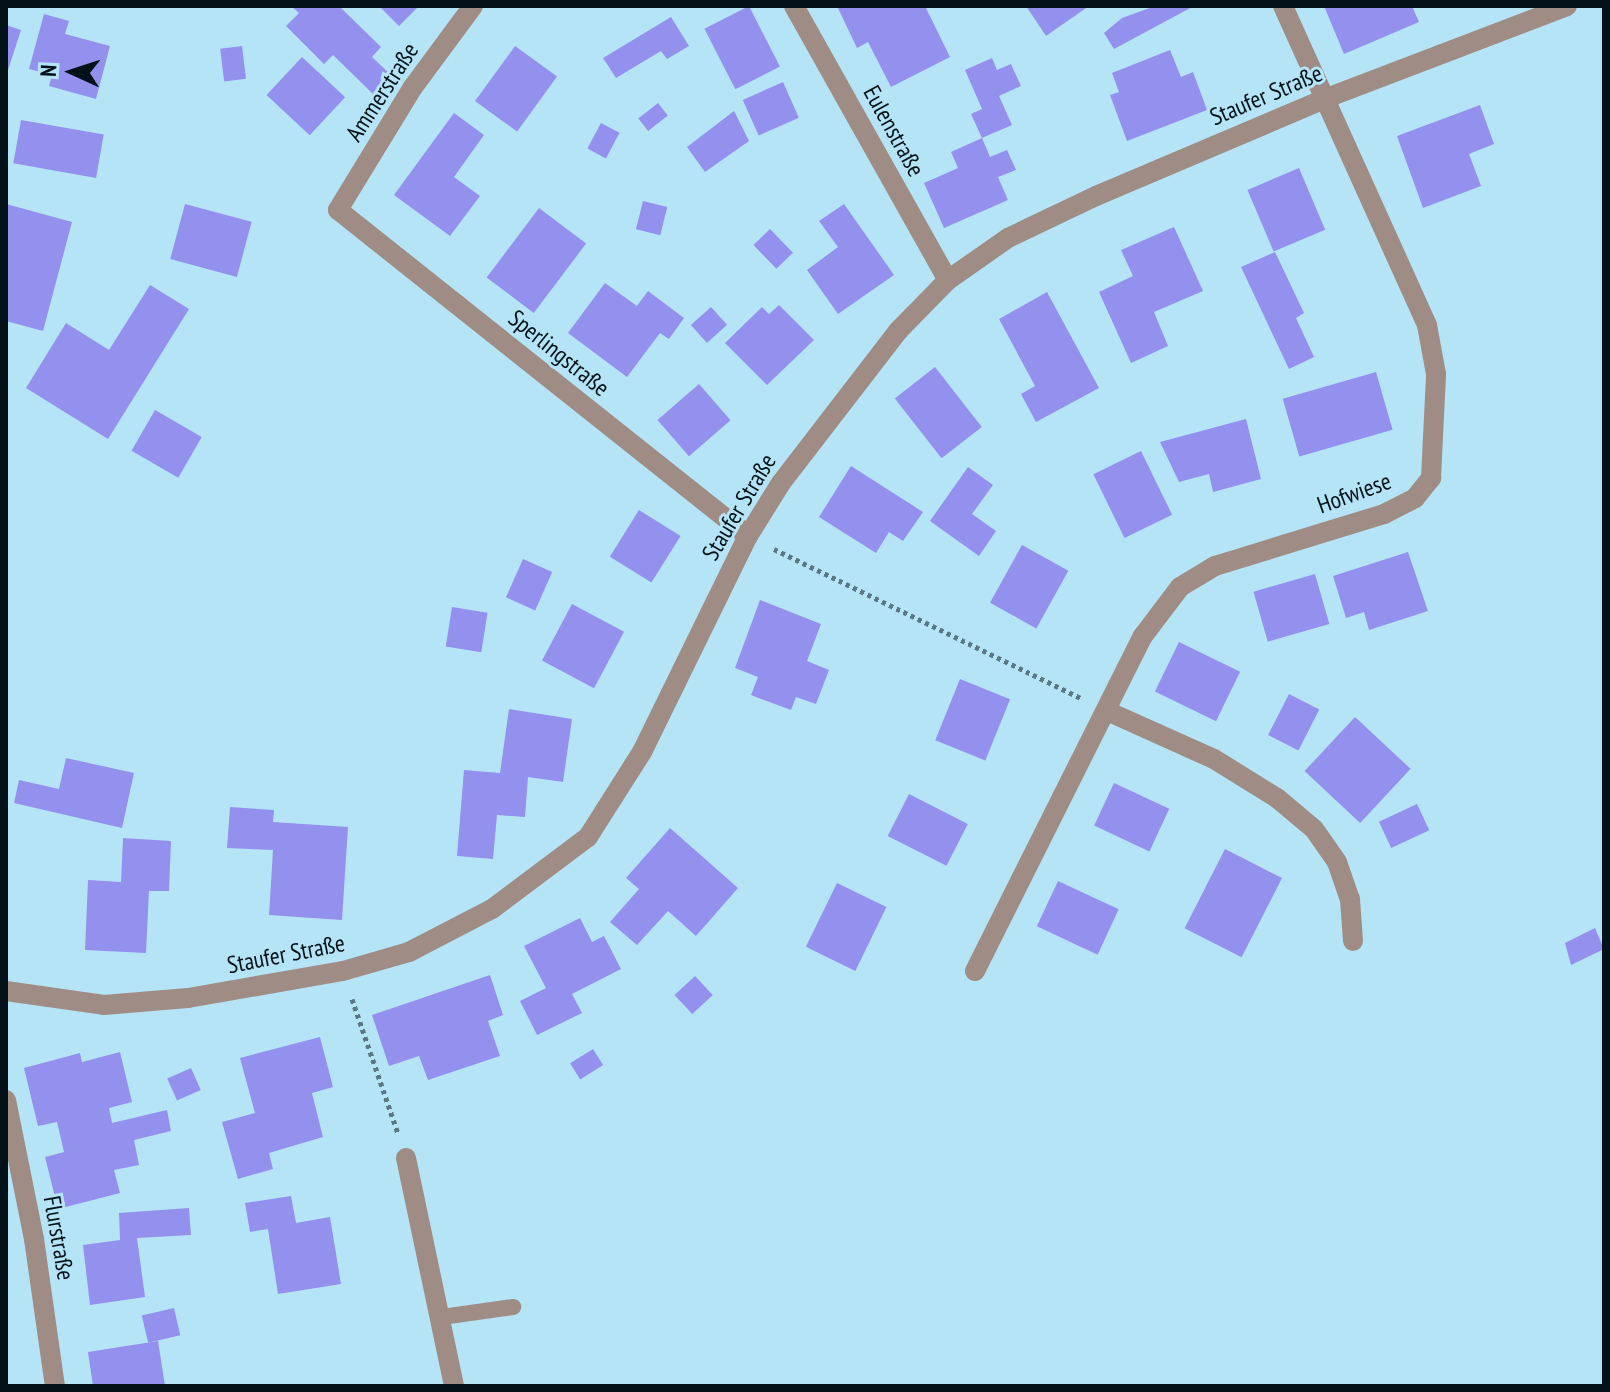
<!DOCTYPE html>
<meta charset="utf-8">
<style>
body{margin:0}
#map{position:relative;width:1610px;height:1392px;overflow:hidden;background:#b5e4f7;font-family:"PT Sans Narrow",sans-serif}
div>[style]{position:absolute}
.building>*{inset:0;background:#9490ee;transform-origin:0 0}
.path>*{height:5px;margin-top:-2.5px;transform-origin:0;background:repeating-linear-gradient(90deg,#597885 0 4px,transparent 0 8px)}
.lane>*{height:16px;margin:-8px;padding:0 8px;transform-origin:8px;border-radius:8px;background:#9f8d85}
.street>*{height:20px;margin:-10px;padding:0 10px;transform-origin:10px;border-radius:10px;background:#9f8d85}
span{translate:-50% -50%;white-space:nowrap;text-align:center;line-height:1.15;-webkit-text-stroke:6px #b5e4f7;paint-order:stroke}
.street-label{font-size:24px;color:#021218}
.frame{position:absolute;inset:0;border:8px solid #021218;pointer-events:none}
.north{position:absolute;left:32px;top:32px;width:80px;height:80px;-webkit-text-stroke:6px #b5e4f7;paint-order:stroke;rotate:273deg;font-size:22px;font-weight:700;line-height:32px;text-align:center;color:#021218}
.north::after{content:'';display:block;margin:auto;width:28px;height:36px;background:#021218;clip-path:polygon(50% 0,100% 100%,50% 72%,0 100%)}
</style>
<div id="map">
<div class="building">
<i style="clip-path:polygon(291px 6px,339px 6px,381px 47px,372px 57px,392px 76px,374px 95px,333px 55px,324px 64px,286px 26px,299px 13px)"></i>
<i style="clip-path:polygon(379px 6px,419px 6px,399px 26px)"></i>
<i style="left:749px;top:6px;width:68px;height:50px;rotate:63deg"></i>
<i style="clip-path:polygon(837px 6px,925px 6px,950px 57px,891px 87px,868px 42px,857px 48px)"></i>
<i style="clip-path:polygon(1026px 6px,1089px 6px,1046px 36px)"></i>
<i style="clip-path:polygon(1155px 6px,1194px 6px,1114px 49px,1104px 33px,1122px 18px)"></i>
<i style="clip-path:polygon(1324px 6px,1412px 6px,1419px 22px,1344px 54px)"></i>
<i style="clip-path:polygon(44px 14px,69px 21px,65px 34px,110px 46px,96px 99px,49px 86px,52px 75px,29px 69px)"></i>
<i style="clip-path:polygon(671px 17px,689px 46px,667px 59px,661px 51px,616px 78px,603px 58px)"></i>
<i style="clip-path:polygon(6px 25px,21px 30px,7px 73px,6px 73px)"></i>
<i style="left:242px;top:46px;width:33px;height:22px;rotate:83deg"></i>
<i style="left:515px;top:46px;width:52px;height:68px;rotate:36deg"></i>
<i style="clip-path:polygon(1170px 50px,1181px 77px,1193px 72px,1207px 110px,1127px 141px,1110px 95px,1119px 92px,1112px 73px)"></i>
<i style="left:302px;top:57px;width:59px;height:52px;rotate:43deg"></i>
<i style="clip-path:polygon(992px 58px,997px 70px,1011px 64px,1021px 86px,999px 96px,1012px 125px,982px 138px,971px 114px,982px 109px,965px 70px)"></i>
<i style="left:783px;top:82px;width:39px;height:44px;rotate:66deg"></i>
<i style="left:658px;top:103px;width:16px;height:25px;rotate:52deg"></i>
<i style="clip-path:polygon(1480px 105px,1494px 144px,1469px 154px,1481px 186px,1423px 208px,1397px 136px)"></i>
<i style="clip-path:polygon(734px 111px,749px 141px,705px 172px,687px 147px)"></i>
<i style="clip-path:polygon(454px 113px,484px 135px,454px 177px,480px 196px,450px 236px,394px 195px)"></i>
<i style="left:21px;top:120px;width:84px;height:44px;rotate:10deg"></i>
<i style="left:601px;top:123px;width:21px;height:29px;rotate:28deg"></i>
<i style="clip-path:polygon(982px 138px,990px 157px,1007px 150px,1016px 170px,998px 177px,1008px 200px,944px 228px,924px 183px,958px 168px,951px 152px)"></i>
<i style="left:1299px;top:168px;width:67px;height:56px;rotate:67deg"></i>
<i style="left:643px;top:201px;width:25px;height:29px;rotate:14deg"></i>
<i style="clip-path:polygon(6px 204px,72px 222px,43px 331px,6px 321px)"></i>
<i style="left:185px;top:204px;width:69px;height:57px;rotate:15deg"></i>
<i style="clip-path:polygon(844px 204px,894px 275px,838px 314px,807px 270px,838px 247px,819px 221px)"></i>
<i style="left:539px;top:208px;width:59px;height:87px;rotate:37deg"></i>
<i style="clip-path:polygon(1174px 227px,1203px 291px,1154px 312px,1168px 346px,1131px 363px,1099px 292px,1133px 276px,1121px 250px)"></i>
<i style="left:770px;top:229px;width:33px;height:23px;rotate:46deg"></i>
<i style="clip-path:polygon(1275px 252px,1304px 313px,1296px 318px,1314px 357px,1289px 369px,1241px 267px)"></i>
<i style="clip-path:polygon(605px 283px,637px 306px,648px 291px,684px 318px,669px 339px,660px 333px,627px 377px,568px 333px)"></i>
<i style="clip-path:polygon(150px 285px,189px 309px,108px 439px,26px 388px,66px 323px,109px 350px)"></i>
<i style="clip-path:polygon(1047px 292px,1099px 388px,1036px 422px,1021px 394px,1035px 386px,999px 319px)"></i>
<i style="clip-path:polygon(779px 305px,814px 340px,767px 385px,725px 343px,762px 307px,769px 314px)"></i>
<i style="left:711px;top:307px;width:24px;height:27px;rotate:48deg"></i>
<i style="left:935px;top:367px;width:76px;height:51px;rotate:52deg"></i>
<i style="left:1376px;top:372px;width:60px;height:97px;rotate:74deg"></i>
<i style="left:699px;top:384px;width:48px;height:55px;rotate:49deg"></i>
<i style="left:155px;top:410px;width:54px;height:47px;rotate:30deg"></i>
<i style="clip-path:polygon(1246px 419px,1261px 479px,1213px 492px,1209px 474px,1179px 482px,1160px 442px)"></i>
<i style="left:1141px;top:451px;width:71px;height:53px;rotate:64deg"></i>
<i style="clip-path:polygon(851px 466px,923px 512px,903px 541px,889px 532px,876px 553px,819px 517px)"></i>
<i style="clip-path:polygon(968px 467px,993px 485px,972px 514px,996px 531px,979px 556px,930px 521px)"></i>
<i style="left:639px;top:510px;width:49px;height:55px;rotate:32deg"></i>
<i style="left:1022px;top:545px;width:53px;height:66px;rotate:29deg"></i>
<i style="clip-path:polygon(1408px 552px,1428px 611px,1369px 630px,1364px 612px,1346px 618px,1333px 576px)"></i>
<i style="left:523px;top:559px;width:32px;height:42px;rotate:24deg"></i>
<i style="left:1315px;top:574px;width:52px;height:64px;rotate:74deg"></i>
<i style="clip-path:polygon(760px 600px,821px 624px,807px 661px,829px 670px,816px 704px,796px 697px,791px 710px,751px 695px,758px 677px,735px 668px)"></i>
<i style="left:572px;top:604px;width:59px;height:64px;rotate:28deg"></i>
<i style="left:452px;top:607px;width:36px;height:40px;rotate:9deg"></i>
<i style="left:1179px;top:642px;width:68px;height:55px;rotate:26deg"></i>
<i style="left:960px;top:679px;width:54px;height:66px;rotate:22deg"></i>
<i style="left:1289px;top:694px;width:34px;height:46px;rotate:27deg"></i>
<i style="clip-path:polygon(509px 709px,572px 719px,563px 782px,528px 777px,525px 817px,497px 815px,493px 859px,457px 856px,464px 770px,500px 773px)"></i>
<i style="left:1355px;top:717px;width:76px;height:74px;rotate:43deg"></i>
<i style="clip-path:polygon(66px 758px,134px 773px,122px 828px,14px 803px,19px 780px,59px 789px)"></i>
<i style="left:1114px;top:783px;width:61px;height:47px;rotate:25deg"></i>
<i style="left:909px;top:794px;width:66px;height:47px;rotate:27deg"></i>
<i style="left:1417px;top:804px;width:29px;height:42px;rotate:65deg"></i>
<i style="clip-path:polygon(230px 807px,274px 810px,273px 822px,348px 827px,342px 920px,269px 915px,273px 850px,227px 848px)"></i>
<i style="clip-path:polygon(670px 828px,738px 888px,696px 936px,668px 911px,637px 945px,610px 922px,639px 889px,626px 878px)"></i>
<i style="clip-path:polygon(123px 838px,171px 841px,169px 891px,149px 891px,146px 953px,85px 950px,88px 880px,121px 882px)"></i>
<i style="left:1225px;top:849px;width:64px;height:89px;rotate:27deg"></i>
<i style="left:1058px;top:881px;width:67px;height:50px;rotate:25deg"></i>
<i style="left:837px;top:883px;width:55px;height:71px;rotate:26deg"></i>
<i style="clip-path:polygon(580px 918px,592px 942px,604px 936px,621px 969px,572px 994px,582px 1013px,537px 1035px,520px 1001px,546px 988px,524px 946px)"></i>
<i style="clip-path:polygon(1595px 928px,1604px 949px,1571px 965px,1565px 943px)"></i>
<i style="clip-path:polygon(490px 975px,503px 1015px,488px 1021px,500px 1056px,428px 1080px,419px 1056px,389px 1066px,372px 1015px)"></i>
<i style="left:695px;top:976px;width:26px;height:28px;rotate:47deg"></i>
<i style="clip-path:polygon(320px 1037px,333px 1087px,312px 1093px,323px 1137px,269px 1153px,273px 1169px,238px 1179px,222px 1122px,255px 1113px,240px 1058px)"></i>
<i style="left:593px;top:1049px;width:19px;height:27px;rotate:58deg"></i>
<i style="clip-path:polygon(120px 1052px,132px 1102px,109px 1108px,112px 1123px,167px 1110px,171px 1131px,134px 1140px,139px 1165px,114px 1170px,120px 1193px,58px 1209px,45px 1157px,64px 1152px,57px 1122px,38px 1126px,24px 1068px,80px 1053px,82px 1062px)"></i>
<i style="left:191px;top:1068px;width:24px;height:26px;rotate:66deg"></i>
<i style="clip-path:polygon(291px 1196px,296px 1223px,330px 1217px,341px 1284px,278px 1294px,268px 1229px,250px 1232px,245px 1203px)"></i>
<i style="clip-path:polygon(189px 1208px,191px 1235px,137px 1238px,145px 1297px,90px 1305px,83px 1245px,120px 1240px,119px 1213px)"></i>
<i style="left:174px;top:1308px;width:28px;height:33px;rotate:77deg"></i>
<i style="clip-path:polygon(158px 1341px,165px 1386px,93px 1386px,88px 1352px)"></i>
</div>
<div class="path">
<i style="left:774px;top:549px;width:341px;rotate:25.9deg"></i>
<i style="left:352px;top:999px;width:142px;rotate:71.1deg"></i>
</div>
<div class="lane">
<i style="left:442px;top:1317px;width:72px;rotate:-8deg"></i>
</div>
<div class="street">
<i style="left:473px;top:6px;width:101px;rotate:126.5deg"></i>
<i style="left:413px;top:87px;width:144px;rotate:121.4deg"></i>
<i style="left:338px;top:210px;width:524px;rotate:38.49deg"></i>
<i style="left:794px;top:6px;width:314px;rotate:60.7deg"></i>
<i style="left:1107px;top:711px;width:117px;rotate:24.2deg"></i>
<i style="left:1214px;top:759px;width:74px;rotate:31.8deg"></i>
<i style="left:1277px;top:798px;width:48px;rotate:40deg"></i>
<i style="left:1314px;top:829px;width:40px;rotate:55.1deg"></i>
<i style="left:1337px;top:862px;width:39px;rotate:71deg"></i>
<i style="left:1350px;top:899px;width:42px;rotate:85.9deg"></i>
<i style="left:975px;top:971px;width:375px;rotate:-63.4deg"></i>
<i style="left:1143px;top:636px;width:61px;rotate:-52.9deg"></i>
<i style="left:1180px;top:587px;width:41px;rotate:-31deg"></i>
<i style="left:1215px;top:566px;width:177px;rotate:-17.1deg"></i>
<i style="left:1384px;top:514px;width:35px;rotate:-27deg"></i>
<i style="left:1415px;top:498px;width:26px;rotate:-51deg"></i>
<i style="left:1431px;top:478px;width:104px;rotate:-87.2deg"></i>
<i style="left:1436px;top:374px;width:50px;rotate:-100.4deg"></i>
<i style="left:1427px;top:325px;width:350px;rotate:-114.3deg"></i>
<i style="left:6px;top:991px;width:99px;rotate:8.1deg"></i>
<i style="left:104px;top:1005px;width:84px;rotate:-4.8deg"></i>
<i style="left:188px;top:998px;width:157px;rotate:-9.9deg"></i>
<i style="left:343px;top:971px;width:69px;rotate:-16.1deg"></i>
<i style="left:409px;top:952px;width:93px;rotate:-27.4deg"></i>
<i style="left:492px;top:909px;width:120px;rotate:-36.9deg"></i>
<i style="left:588px;top:837px;width:101px;rotate:-57.6deg"></i>
<i style="left:642px;top:752px;width:241px;rotate:-63.9deg"></i>
<i style="left:748px;top:536px;width:62px;rotate:-58.1deg"></i>
<i style="left:781px;top:483px;width:192px;rotate:-52.4deg"></i>
<i style="left:898px;top:331px;width:71px;rotate:-45.6deg"></i>
<i style="left:948px;top:280px;width:73px;rotate:-35deg"></i>
<i style="left:1008px;top:238px;width:98px;rotate:-25.5deg"></i>
<i style="left:1096px;top:196px;width:248px;rotate:-23deg"></i>
<i style="left:1324px;top:99px;width:260px;rotate:-20.9deg"></i>
<i style="left:6px;top:1100px;width:142px;rotate:78.6deg"></i>
<i style="left:34px;top:1239px;width:148px;rotate:81.9deg"></i>
<i style="left:406px;top:1158px;width:233px;rotate:78.1deg"></i>
</div>
<div class="street-label">
<span style="left:382px;top:92px;rotate:-57deg">Ammerstraße</span>
<span style="left:1266px;top:95px;rotate:-23deg">Staufer Straße</span>
<span style="left:894px;top:131px;rotate:61deg">Eulenstraße</span>
<span style="left:559px;top:353px;rotate:39deg">Sperlingstraße</span>
<span style="left:1354px;top:493px;rotate:-20deg">Hofwiese</span>
<span style="left:739px;top:507px;rotate:-59deg">Staufer Straße</span>
<span style="left:286px;top:954px;rotate:-11deg">Staufer Straße</span>
<span style="left:59px;top:1238px;rotate:80deg">Flurstraße</span>
</div>
<div class="frame"></div>
<div class="north">N</div>
</div>
